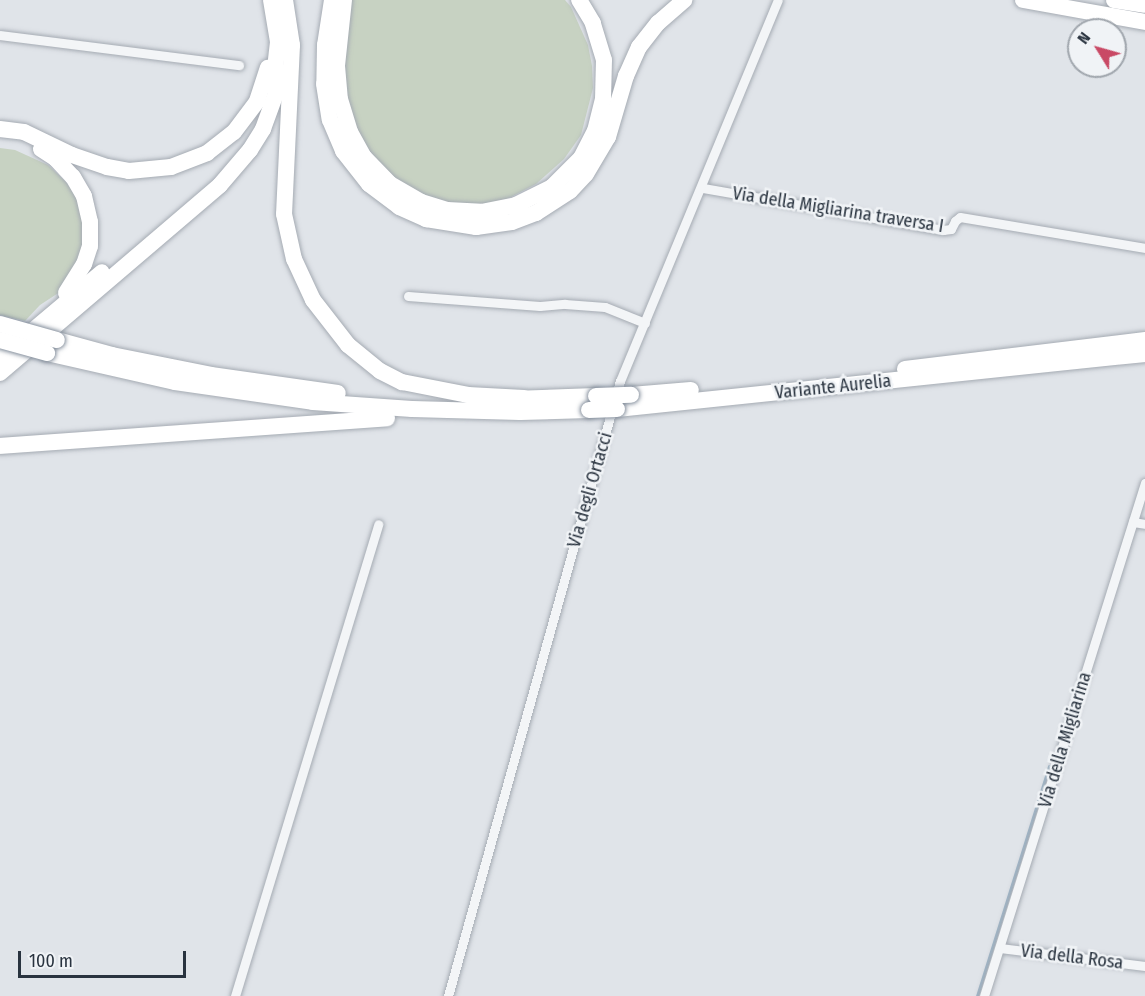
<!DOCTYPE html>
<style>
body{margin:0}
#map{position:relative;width:1145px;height:996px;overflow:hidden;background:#e0e4e9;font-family:"Fira Sans Condensed",sans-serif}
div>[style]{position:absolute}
.green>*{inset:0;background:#c7d2c2}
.stream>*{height:3px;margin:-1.5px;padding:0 1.5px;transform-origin:1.5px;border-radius:1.5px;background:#9cb4c7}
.roads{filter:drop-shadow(0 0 2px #a5abb3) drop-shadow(0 0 2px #a5abb3)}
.street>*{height:9px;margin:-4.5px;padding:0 4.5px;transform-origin:4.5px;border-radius:4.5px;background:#f3f5f7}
.highway>*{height:16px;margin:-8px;padding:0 8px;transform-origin:8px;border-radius:8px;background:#fff}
.bridges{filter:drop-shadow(0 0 2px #88929f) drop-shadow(0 0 2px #88929f)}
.highway-bridge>*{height:16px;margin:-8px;padding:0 8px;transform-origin:8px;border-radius:8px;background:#fff}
span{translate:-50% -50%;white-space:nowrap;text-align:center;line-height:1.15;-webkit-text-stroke:5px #f0f3f6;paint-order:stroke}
.street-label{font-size:18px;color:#29333f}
.north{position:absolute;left:1067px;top:18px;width:60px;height:60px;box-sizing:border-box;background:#f0f3f6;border:2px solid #a0a6ad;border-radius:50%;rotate:307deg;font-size:16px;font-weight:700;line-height:24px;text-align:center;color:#29333f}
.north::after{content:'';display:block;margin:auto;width:21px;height:27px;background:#c94965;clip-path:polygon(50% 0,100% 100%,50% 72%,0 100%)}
.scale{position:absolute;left:18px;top:951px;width:168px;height:27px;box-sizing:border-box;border:3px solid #29333f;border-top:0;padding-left:8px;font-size:18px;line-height:21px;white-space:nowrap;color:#29333f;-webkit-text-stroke:4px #f0f3f6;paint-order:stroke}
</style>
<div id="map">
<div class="green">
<i style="clip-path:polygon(351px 0,565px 0,571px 7px,588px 45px,592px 66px,593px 88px,581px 135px,564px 159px,536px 184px,507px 199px,476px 206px,452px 206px,429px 198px,393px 178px,366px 147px,355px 128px,347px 103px,344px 76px)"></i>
<i style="clip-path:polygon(0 148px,15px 150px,48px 165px,67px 183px,80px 203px,85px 246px,69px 286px,40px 305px,25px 321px,0 315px)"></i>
</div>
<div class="stream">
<i style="left:977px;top:996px;width:241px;rotate:-72.6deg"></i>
</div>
<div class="roads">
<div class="street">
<i style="left:0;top:35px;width:241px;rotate:7.2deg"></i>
<i style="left:703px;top:188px;width:244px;rotate:9.9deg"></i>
<i style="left:943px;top:230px;width:8px;rotate:-7deg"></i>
<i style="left:951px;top:229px;width:9px;rotate:-63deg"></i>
<i style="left:955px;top:221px;width:6px;rotate:-39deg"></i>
<i style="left:960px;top:217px;width:188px;rotate:9.5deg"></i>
<i style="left:408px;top:296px;width:132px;rotate:4.3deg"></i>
<i style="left:540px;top:306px;width:25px;rotate:-5deg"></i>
<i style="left:565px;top:304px;width:40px;rotate:4.3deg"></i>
<i style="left:605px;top:307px;width:43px;rotate:21.8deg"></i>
<i style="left:1133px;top:522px;width:12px;rotate:9deg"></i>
<i style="left:1000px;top:948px;width:146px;rotate:7.1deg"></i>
<i style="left:235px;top:996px;width:493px;rotate:-73.1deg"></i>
<i style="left:448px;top:996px;width:639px;rotate:-74.38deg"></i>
<i style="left:620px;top:381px;width:412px;rotate:-67.5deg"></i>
<i style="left:984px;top:996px;width:538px;rotate:-72.58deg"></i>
</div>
<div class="highway">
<i style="left:271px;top:0;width:43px;rotate:80.5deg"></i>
<i style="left:278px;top:42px;width:44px;rotate:96.5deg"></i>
<i style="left:285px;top:0;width:46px;rotate:81.2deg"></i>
<i style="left:292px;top:45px;width:169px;rotate:92.7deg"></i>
<i style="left:284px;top:214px;width:46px;rotate:77.5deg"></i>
<i style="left:294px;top:259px;width:45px;rotate:65.1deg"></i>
<i style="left:313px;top:300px;width:57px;rotate:52.1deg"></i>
<i style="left:348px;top:345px;width:41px;rotate:39.1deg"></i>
<i style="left:380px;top:371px;width:25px;rotate:27deg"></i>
<i style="left:402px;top:382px;width:67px;rotate:11.1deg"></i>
<i style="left:468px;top:395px;width:56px;rotate:3.1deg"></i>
<i style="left:332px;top:0;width:46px;rotate:98.8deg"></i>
<i style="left:325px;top:45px;width:39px;rotate:91deg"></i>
<i style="left:324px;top:84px;width:36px;rotate:81deg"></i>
<i style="left:330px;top:120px;width:34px;rotate:67deg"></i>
<i style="left:343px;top:151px;width:42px;rotate:51.8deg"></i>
<i style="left:369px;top:184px;width:38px;rotate:37deg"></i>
<i style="left:399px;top:207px;width:30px;rotate:24deg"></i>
<i style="left:426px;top:219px;width:51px;rotate:9.1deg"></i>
<i style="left:476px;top:227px;width:36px;rotate:-8deg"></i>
<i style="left:512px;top:222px;width:26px;rotate:-21deg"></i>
<i style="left:536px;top:213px;width:40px;rotate:-32.9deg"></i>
<i style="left:570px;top:191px;width:23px;rotate:-47deg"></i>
<i style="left:586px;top:174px;width:43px;rotate:-59.3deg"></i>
<i style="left:608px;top:137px;width:64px;rotate:-73.6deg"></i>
<i style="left:626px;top:76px;width:32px;rotate:-66deg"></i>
<i style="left:639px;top:47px;width:31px;rotate:-52deg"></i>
<i style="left:658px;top:23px;width:35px;rotate:-41deg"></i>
<i style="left:344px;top:0;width:66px;rotate:96.1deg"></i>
<i style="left:337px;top:66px;width:33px;rotate:85deg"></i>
<i style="left:340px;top:99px;width:34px;rotate:73deg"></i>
<i style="left:350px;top:132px;width:29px;rotate:61deg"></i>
<i style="left:364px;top:157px;width:37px;rotate:46deg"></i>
<i style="left:390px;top:184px;width:36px;rotate:30deg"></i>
<i style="left:421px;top:202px;width:27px;rotate:17deg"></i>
<i style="left:447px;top:210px;width:34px;rotate:3deg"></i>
<i style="left:481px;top:212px;width:36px;rotate:-11deg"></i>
<i style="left:516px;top:205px;width:40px;rotate:-26.6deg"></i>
<i style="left:552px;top:187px;width:41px;rotate:-45deg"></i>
<i style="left:581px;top:158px;width:30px;rotate:-63deg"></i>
<i style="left:595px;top:131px;width:32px;rotate:-76deg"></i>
<i style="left:603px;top:100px;width:40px;rotate:-88.6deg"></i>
<i style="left:604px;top:60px;width:39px;rotate:-107deg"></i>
<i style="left:593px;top:23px;width:27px;rotate:-121deg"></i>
<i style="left:1023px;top:0;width:124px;rotate:10.2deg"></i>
<i style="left:1114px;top:0;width:31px;rotate:9deg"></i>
<i style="left:0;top:129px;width:24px;rotate:7deg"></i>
<i style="left:24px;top:132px;width:53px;rotate:25.6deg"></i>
<i style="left:72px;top:155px;width:37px;rotate:19deg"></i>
<i style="left:107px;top:167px;width:22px;rotate:10deg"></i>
<i style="left:129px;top:171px;width:42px;rotate:-5.4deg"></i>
<i style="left:171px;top:167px;width:39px;rotate:-21deg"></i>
<i style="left:207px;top:153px;width:34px;rotate:-38deg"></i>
<i style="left:234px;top:132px;width:39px;rotate:-53deg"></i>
<i style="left:257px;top:101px;width:35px;rotate:-72deg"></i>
<i style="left:41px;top:149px;width:17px;rotate:33deg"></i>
<i style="left:55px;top:158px;width:26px;rotate:47deg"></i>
<i style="left:73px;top:177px;width:22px;rotate:60deg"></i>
<i style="left:84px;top:196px;width:27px;rotate:77deg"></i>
<i style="left:90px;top:222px;width:24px;rotate:90deg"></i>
<i style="left:90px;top:246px;width:19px;rotate:108deg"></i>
<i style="left:84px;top:264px;width:34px;rotate:122deg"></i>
<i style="left:57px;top:340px;width:57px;rotate:15.3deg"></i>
<i style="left:112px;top:355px;width:101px;rotate:11.4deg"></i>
<i style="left:211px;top:375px;width:128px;rotate:8.1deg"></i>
<i style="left:47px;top:353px;width:131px;rotate:12.8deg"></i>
<i style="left:175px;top:382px;width:139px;rotate:8.2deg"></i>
<i style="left:313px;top:402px;width:99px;rotate:4deg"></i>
<i style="left:412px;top:409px;width:108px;rotate:1.6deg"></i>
<i style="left:520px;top:412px;width:69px;rotate:-1.7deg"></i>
<i style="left:0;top:358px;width:133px;rotate:-40.1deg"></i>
<i style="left:905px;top:369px;width:242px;rotate:-6.9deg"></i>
<i style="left:0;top:373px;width:289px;rotate:-40.5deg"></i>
<i style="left:220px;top:185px;width:46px;rotate:-49.4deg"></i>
<i style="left:250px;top:150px;width:25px;rotate:-58deg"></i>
<i style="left:263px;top:129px;width:59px;rotate:-70deg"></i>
<i style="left:631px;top:395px;width:60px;rotate:-4.8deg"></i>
<i style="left:513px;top:399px;width:83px;rotate:-2.1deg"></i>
<i style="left:617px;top:409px;width:531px;rotate:-5.95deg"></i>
<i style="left:0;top:446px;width:388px;rotate:-4.1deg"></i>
</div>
</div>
<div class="bridges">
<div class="highway-bridge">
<i style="left:0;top:324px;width:59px;rotate:15.7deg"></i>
<i style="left:0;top:340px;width:49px;rotate:15.5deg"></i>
<i style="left:596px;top:396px;width:35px;rotate:-2deg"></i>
<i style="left:589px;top:410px;width:28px;rotate:-2deg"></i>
</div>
</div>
<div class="street-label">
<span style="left:838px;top:210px;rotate:9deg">Via della Migliarina traversa I</span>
<span style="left:833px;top:387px;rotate:-6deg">Variante Aurelia</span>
<span style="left:590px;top:490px;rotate:-74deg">Via degli Ortacci</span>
<span style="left:1065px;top:740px;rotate:-73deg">Via della Migliarina</span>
<span style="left:1072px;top:957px;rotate:7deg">Via della Rosa</span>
</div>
<div class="north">N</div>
<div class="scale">100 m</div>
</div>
